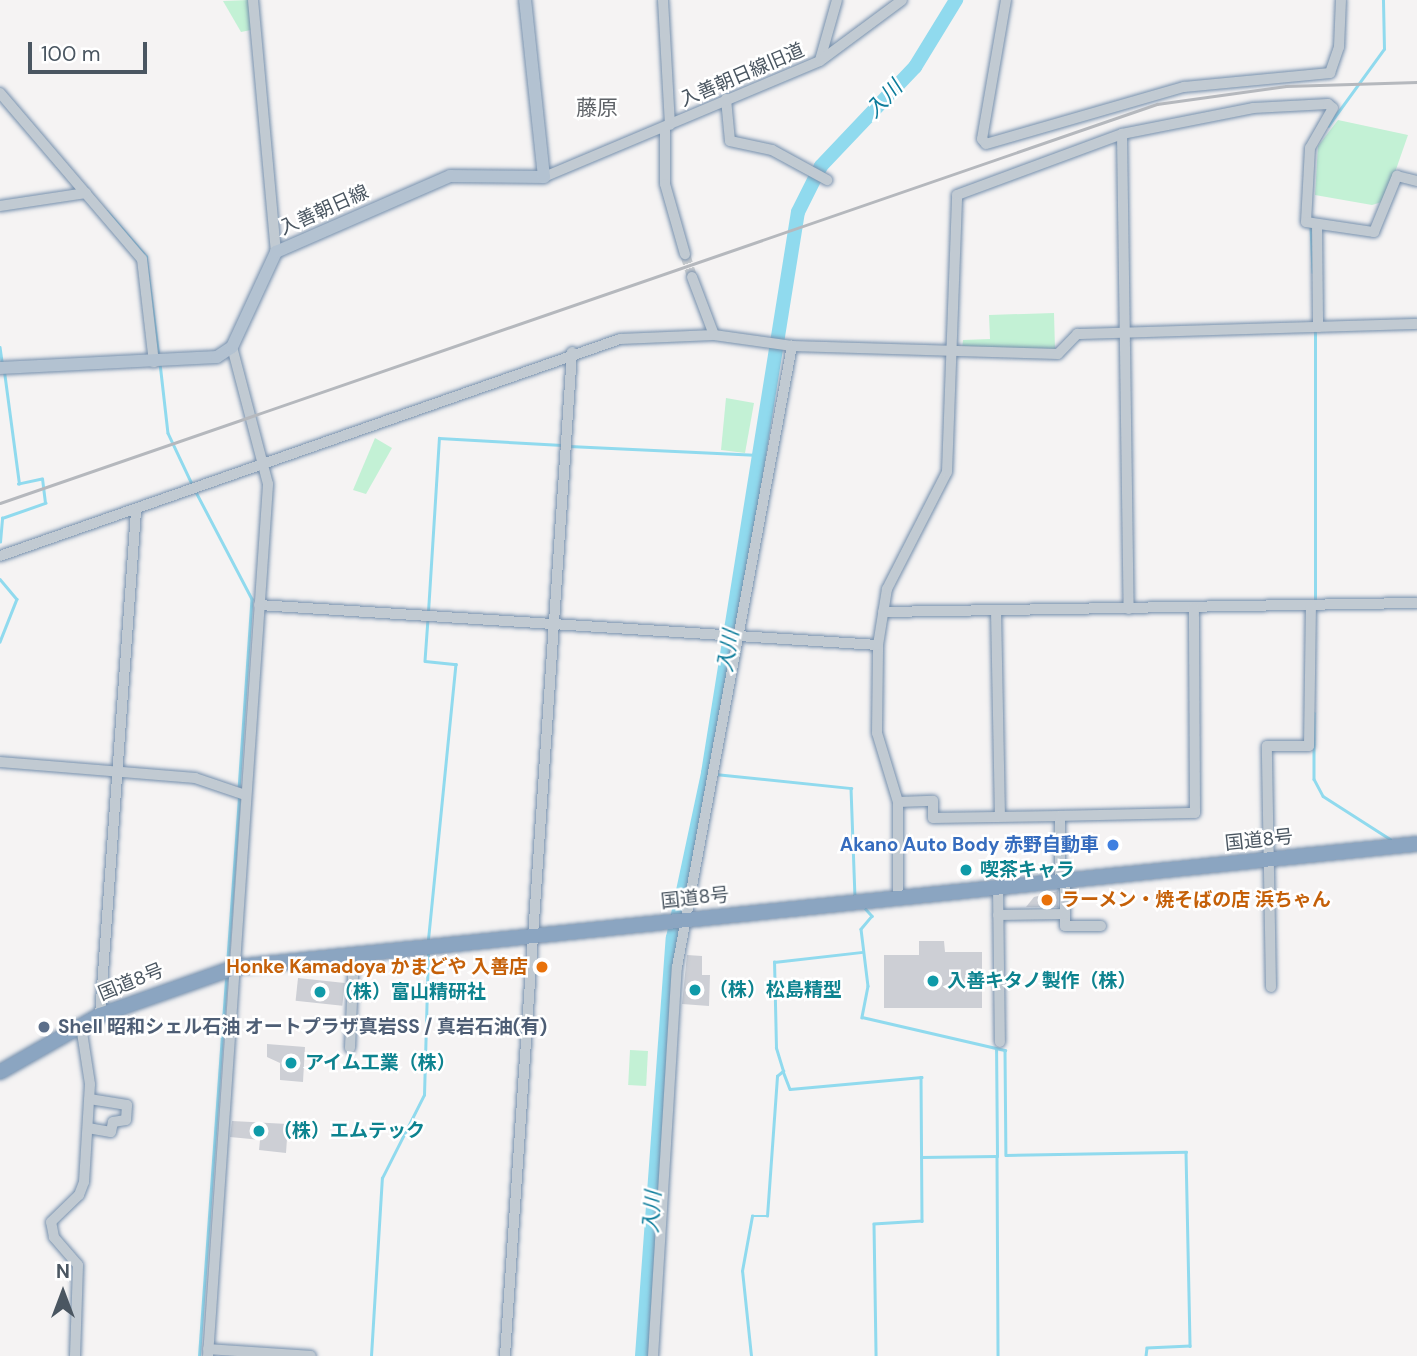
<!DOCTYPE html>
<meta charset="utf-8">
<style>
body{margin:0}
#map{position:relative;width:1417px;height:1356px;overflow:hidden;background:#f5f3f3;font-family:"DM Sans","Noto Sans JP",sans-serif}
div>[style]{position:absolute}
.green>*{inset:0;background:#c3f1d5;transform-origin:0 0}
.stream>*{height:2.5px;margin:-1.25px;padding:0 1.25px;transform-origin:1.25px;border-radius:1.25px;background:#90daee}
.river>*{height:14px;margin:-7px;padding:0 7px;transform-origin:7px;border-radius:7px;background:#90daee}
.building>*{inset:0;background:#cdcfd5;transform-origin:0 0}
.minor-tunnel>*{height:10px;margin-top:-5px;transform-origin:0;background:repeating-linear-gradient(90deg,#caccce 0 10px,transparent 0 15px)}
.roads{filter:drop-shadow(0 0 2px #7690ad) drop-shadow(0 0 2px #7690ad)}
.minor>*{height:10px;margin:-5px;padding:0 5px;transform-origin:5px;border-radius:5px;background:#c1cad2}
.major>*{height:12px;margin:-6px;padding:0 6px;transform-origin:6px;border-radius:6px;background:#b3c2d1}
.highway>*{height:14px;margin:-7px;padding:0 7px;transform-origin:7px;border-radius:7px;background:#8ba5c1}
.rail>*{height:2.5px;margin:-1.25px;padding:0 1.25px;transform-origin:1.25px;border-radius:1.25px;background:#b5b8bd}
.dots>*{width:19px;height:19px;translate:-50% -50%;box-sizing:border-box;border:4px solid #fff;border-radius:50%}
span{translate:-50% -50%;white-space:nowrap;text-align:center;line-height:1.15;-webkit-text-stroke:5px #fff;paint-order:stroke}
.street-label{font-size:19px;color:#4a5661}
.shop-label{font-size:19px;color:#366cbe;font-weight:700}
.right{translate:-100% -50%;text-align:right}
.culture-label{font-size:19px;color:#0d838f;font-weight:700}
.left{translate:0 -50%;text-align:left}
.food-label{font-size:19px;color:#c56008;font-weight:700}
.service-label{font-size:19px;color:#4e5e75;font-weight:700}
.water-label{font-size:21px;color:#0c7c9b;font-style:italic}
.neighbourhood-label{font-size:21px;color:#5f6368}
.north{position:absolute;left:28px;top:1258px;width:70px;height:70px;-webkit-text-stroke:5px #fff;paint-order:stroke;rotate:0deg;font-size:19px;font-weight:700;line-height:28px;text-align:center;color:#4a5661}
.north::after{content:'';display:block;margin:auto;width:24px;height:32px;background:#4a5661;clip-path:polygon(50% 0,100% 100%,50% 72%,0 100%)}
.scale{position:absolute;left:28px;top:42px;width:119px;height:32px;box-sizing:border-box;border:4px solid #4a5661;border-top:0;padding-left:9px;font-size:21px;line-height:24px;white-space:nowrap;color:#4a5661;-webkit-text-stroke:5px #fff;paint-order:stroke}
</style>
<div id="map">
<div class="green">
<i style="clip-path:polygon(249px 0,251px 30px,241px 32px,223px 1px)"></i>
<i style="clip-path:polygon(1338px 120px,1408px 135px,1385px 201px,1372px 205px,1315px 195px,1318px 146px)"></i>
<i style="clip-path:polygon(1054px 313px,1055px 349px,962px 350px,963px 340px,990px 339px,989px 315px)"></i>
<i style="clip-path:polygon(726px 398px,754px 403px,745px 453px,721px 450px)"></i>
<i style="clip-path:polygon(375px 438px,392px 448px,366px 494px,353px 490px)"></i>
<i style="left:630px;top:1050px;width:18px;height:35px;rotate:3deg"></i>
</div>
<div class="stream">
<i style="left:1328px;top:126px;width:95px;rotate:-54deg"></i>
<i style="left:1384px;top:49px;width:49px;rotate:-91.2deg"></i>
<i style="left:107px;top:211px;width:60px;rotate:49.1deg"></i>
<i style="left:146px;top:256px;width:102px;rotate:82.7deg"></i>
<i style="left:1311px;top:226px;width:46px;rotate:87.5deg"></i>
<i style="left:0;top:347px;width:15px;rotate:82deg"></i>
<i style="left:160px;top:363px;width:70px;rotate:83.5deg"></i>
<i style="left:168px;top:433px;width:56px;rotate:64.8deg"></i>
<i style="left:569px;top:446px;width:190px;rotate:2.7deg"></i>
<i style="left:195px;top:490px;width:123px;rotate:62.4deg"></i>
<i style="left:252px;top:599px;width:192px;rotate:93.9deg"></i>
<i style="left:0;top:542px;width:24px;rotate:-85deg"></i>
<i style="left:2px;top:518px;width:46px;rotate:-19.2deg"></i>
<i style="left:45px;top:503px;width:24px;rotate:-97deg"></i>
<i style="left:42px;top:479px;width:24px;rotate:168deg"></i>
<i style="left:19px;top:484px;width:113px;rotate:-97.6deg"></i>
<i style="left:0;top:579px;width:26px;rotate:50deg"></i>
<i style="left:17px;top:599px;width:46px;rotate:111.6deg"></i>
<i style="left:1315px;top:601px;width:270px;rotate:-90deg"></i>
<i style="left:428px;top:612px;width:174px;rotate:-86.4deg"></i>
<i style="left:439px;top:438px;width:123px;rotate:3.3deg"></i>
<i style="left:428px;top:619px;width:42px;rotate:94.1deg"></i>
<i style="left:425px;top:661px;width:31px;rotate:6deg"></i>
<i style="left:456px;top:664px;width:280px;rotate:95.7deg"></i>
<i style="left:1314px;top:713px;width:66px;rotate:90deg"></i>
<i style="left:1314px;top:779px;width:19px;rotate:62deg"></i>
<i style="left:1323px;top:796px;width:83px;rotate:32.7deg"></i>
<i style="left:715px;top:774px;width:137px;rotate:5.9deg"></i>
<i style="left:851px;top:788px;width:108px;rotate:87.9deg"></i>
<i style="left:864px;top:907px;width:12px;rotate:48deg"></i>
<i style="left:872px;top:916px;width:17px;rotate:130deg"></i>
<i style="left:861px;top:929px;width:57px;rotate:83deg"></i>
<i style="left:868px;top:986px;width:32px;rotate:101deg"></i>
<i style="left:862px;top:1017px;width:147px;rotate:13deg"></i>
<i style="left:1005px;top:1050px;width:105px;rotate:89.5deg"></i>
<i style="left:1006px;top:1155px;width:180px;rotate:-1deg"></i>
<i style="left:1186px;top:1152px;width:194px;rotate:88.8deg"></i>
<i style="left:1190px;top:1346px;width:43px;rotate:177.3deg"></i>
<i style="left:1147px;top:1348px;width:8px;rotate:97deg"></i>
<i style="left:227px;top:965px;width:168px;rotate:-85.9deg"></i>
<i style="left:783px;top:1071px;width:19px;rotate:69deg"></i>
<i style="left:790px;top:1089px;width:132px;rotate:-5.2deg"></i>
<i style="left:921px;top:1077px;width:144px;rotate:89.6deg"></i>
<i style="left:922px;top:1221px;width:48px;rotate:176.4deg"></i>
<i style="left:874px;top:1224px;width:132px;rotate:89.1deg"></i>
<i style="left:997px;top:1156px;width:200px;rotate:89.7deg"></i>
<i style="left:921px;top:1157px;width:76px;rotate:-0.8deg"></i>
<i style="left:997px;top:1156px;width:106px;rotate:-90.5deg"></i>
<i style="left:199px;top:1356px;width:382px;rotate:-85.9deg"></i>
<i style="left:371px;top:1356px;width:178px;rotate:-86.5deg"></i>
<i style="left:382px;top:1178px;width:93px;rotate:-63.2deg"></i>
<i style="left:424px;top:1095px;width:142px;rotate:-88.4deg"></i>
<i style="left:751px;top:1356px;width:85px;rotate:-96deg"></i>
<i style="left:742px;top:1271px;width:56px;rotate:-79.7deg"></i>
<i style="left:752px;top:1216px;width:15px"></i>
<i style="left:767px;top:1216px;width:140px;rotate:-85.9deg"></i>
<i style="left:777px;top:1076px;width:8px;rotate:-40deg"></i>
<i style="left:783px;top:1071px;width:24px;rotate:-107deg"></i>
<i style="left:776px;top:1048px;width:86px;rotate:-91.3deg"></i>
<i style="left:774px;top:962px;width:89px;rotate:-6.5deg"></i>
</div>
<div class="river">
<i style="left:642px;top:1356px;width:419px;rotate:-85.8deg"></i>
<i style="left:673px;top:938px;width:169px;rotate:-78deg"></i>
<i style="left:708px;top:773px;width:568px;rotate:-80.89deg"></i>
<i style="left:798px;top:212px;width:51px;rotate:-63.4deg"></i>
<i style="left:821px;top:166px;width:137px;rotate:-46.5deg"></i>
<i style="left:915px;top:67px;width:79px;rotate:-58.5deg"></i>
</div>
<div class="building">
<i style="clip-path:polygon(1058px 891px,1058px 907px,1026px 907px,1034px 897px)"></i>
<i style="clip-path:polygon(919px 941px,944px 941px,945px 952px,982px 952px,982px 1008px,884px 1008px,884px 955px,919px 955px)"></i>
<i style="clip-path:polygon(687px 955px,702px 956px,702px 975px,710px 975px,709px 1006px,682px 1004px)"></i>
<i style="left:298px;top:978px;width:47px;height:23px;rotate:6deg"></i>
<i style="clip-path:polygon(267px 1044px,305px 1047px,303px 1082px,280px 1080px,280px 1063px,267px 1057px)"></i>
<i style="clip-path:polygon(232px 1121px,288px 1124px,286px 1153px,259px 1150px,260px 1140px,230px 1137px)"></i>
</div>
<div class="minor-tunnel">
<i style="left:685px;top:254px;width:24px;rotate:73deg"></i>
</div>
<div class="roads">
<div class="minor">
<i style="left:253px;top:0;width:253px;rotate:84.8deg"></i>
<i style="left:663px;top:0;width:125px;rotate:86.8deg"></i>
<i style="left:1006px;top:0;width:141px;rotate:99.8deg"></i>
<i style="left:982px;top:139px;width:6px;rotate:51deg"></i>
<i style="left:986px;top:144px;width:206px;rotate:-16.1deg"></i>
<i style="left:1184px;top:87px;width:147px;rotate:-5.5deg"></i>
<i style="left:1330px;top:73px;width:28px;rotate:-71deg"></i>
<i style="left:1339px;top:47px;width:47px;rotate:-87.6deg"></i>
<i style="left:820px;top:60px;width:62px;rotate:-74.2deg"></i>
<i style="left:0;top:93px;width:218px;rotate:49.5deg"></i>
<i style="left:142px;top:259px;width:104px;rotate:83.4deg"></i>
<i style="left:726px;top:99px;width:42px;rotate:84.6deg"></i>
<i style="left:730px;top:141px;width:43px;rotate:12.1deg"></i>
<i style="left:772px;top:150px;width:63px;rotate:28.6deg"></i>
<i style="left:665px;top:128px;width:56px;rotate:90deg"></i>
<i style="left:665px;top:184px;width:73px;rotate:74.1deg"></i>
<i style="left:1122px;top:134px;width:475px;rotate:89.2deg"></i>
<i style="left:544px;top:177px;width:299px;rotate:-22.8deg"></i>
<i style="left:820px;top:61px;width:102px;rotate:-36.6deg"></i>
<i style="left:0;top:206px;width:87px;rotate:-8.6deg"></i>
<i style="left:1317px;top:224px;width:103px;rotate:89.4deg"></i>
<i style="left:692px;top:277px;width:62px;rotate:69.2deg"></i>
<i style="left:0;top:556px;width:657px;rotate:-19.29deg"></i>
<i style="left:620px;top:339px;width:94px;rotate:-2.4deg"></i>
<i style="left:714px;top:335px;width:79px;rotate:8deg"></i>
<i style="left:792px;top:346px;width:266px;rotate:1.7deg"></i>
<i style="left:1058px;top:354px;width:28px;rotate:-46deg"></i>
<i style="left:1077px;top:334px;width:340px;rotate:-1.7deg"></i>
<i style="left:259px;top:605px;width:620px;rotate:3.7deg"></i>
<i style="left:996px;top:610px;width:206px;rotate:88.9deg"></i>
<i style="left:883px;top:612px;width:534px;rotate:-0.97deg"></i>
<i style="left:0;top:762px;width:196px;rotate:4.7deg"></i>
<i style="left:195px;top:778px;width:53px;rotate:18.8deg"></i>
<i style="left:898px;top:802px;width:35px;rotate:-2deg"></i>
<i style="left:933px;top:801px;width:17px;rotate:90deg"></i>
<i style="left:933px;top:818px;width:127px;rotate:-0.9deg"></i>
<i style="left:1060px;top:816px;width:64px;rotate:90deg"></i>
<i style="left:1060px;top:816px;width:135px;rotate:-1.3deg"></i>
<i style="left:1195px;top:813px;width:205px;rotate:-90.3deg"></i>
<i style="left:998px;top:887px;width:155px;rotate:89.3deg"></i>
<i style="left:898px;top:897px;width:95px;rotate:-90deg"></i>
<i style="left:898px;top:802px;width:72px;rotate:-106.9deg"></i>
<i style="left:877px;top:733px;width:88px;rotate:-89.3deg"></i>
<i style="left:878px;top:645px;width:57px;rotate:-80.9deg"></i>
<i style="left:887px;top:589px;width:131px;rotate:-62.9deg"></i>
<i style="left:947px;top:472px;width:277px;rotate:-87.9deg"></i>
<i style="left:957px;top:195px;width:176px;rotate:-20.3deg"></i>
<i style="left:1122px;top:134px;width:134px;rotate:-11.2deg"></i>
<i style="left:1253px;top:108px;width:75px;rotate:-3.1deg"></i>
<i style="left:1328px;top:104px;width:6px;rotate:39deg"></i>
<i style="left:1333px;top:108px;width:46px;rotate:119.9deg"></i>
<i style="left:1310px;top:148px;width:74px;rotate:93.1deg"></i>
<i style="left:1306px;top:222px;width:69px;rotate:8.4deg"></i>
<i style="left:1374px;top:232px;width:61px;rotate:-67.7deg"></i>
<i style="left:1397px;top:176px;width:21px;rotate:14deg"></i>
<i style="left:1065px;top:914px;width:12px;rotate:90deg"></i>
<i style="left:1065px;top:926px;width:36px"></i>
<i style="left:998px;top:915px;width:67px;rotate:-0.9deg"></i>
<i style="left:1065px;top:914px;width:34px;rotate:-90deg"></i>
<i style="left:1271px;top:987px;width:241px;rotate:-91deg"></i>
<i style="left:1267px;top:746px;width:42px"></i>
<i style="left:1309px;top:746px;width:141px;rotate:-89.2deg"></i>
<i style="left:100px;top:1015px;width:505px;rotate:-85.91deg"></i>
<i style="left:350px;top:1048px;width:95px;rotate:-87.6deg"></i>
<i style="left:88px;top:1128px;width:23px;rotate:10deg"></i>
<i style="left:111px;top:1132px;width:10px;rotate:-79deg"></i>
<i style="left:113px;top:1122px;width:13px;rotate:-9deg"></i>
<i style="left:126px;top:1120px;width:15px;rotate:-86deg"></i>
<i style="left:127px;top:1105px;width:38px;rotate:-171deg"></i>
<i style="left:208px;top:1349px;width:103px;rotate:3.9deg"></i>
<i style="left:75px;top:1356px;width:91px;rotate:-88.1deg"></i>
<i style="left:78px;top:1265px;width:37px;rotate:-131deg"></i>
<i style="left:54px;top:1237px;width:15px;rotate:-101deg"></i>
<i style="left:51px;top:1222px;width:39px;rotate:-44deg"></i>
<i style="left:79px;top:1195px;width:14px;rotate:-69deg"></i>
<i style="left:84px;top:1182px;width:98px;rotate:-86.5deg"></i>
<i style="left:90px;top:1084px;width:59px;rotate:-98.8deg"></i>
<i style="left:208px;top:1356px;width:874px;rotate:-86.06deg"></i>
<i style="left:268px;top:484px;width:142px;rotate:-104.7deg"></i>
<i style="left:505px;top:1356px;width:1006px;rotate:-86.18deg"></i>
<i style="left:653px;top:1356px;width:390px;rotate:-86.5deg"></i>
<i style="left:677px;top:967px;width:632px;rotate:-79.51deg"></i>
</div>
<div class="major">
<i style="left:0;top:368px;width:217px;rotate:-2.9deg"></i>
<i style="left:217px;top:357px;width:18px;rotate:-34deg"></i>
<i style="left:232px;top:347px;width:105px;rotate:-65.1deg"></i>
<i style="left:276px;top:252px;width:190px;rotate:-23.6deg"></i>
<i style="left:450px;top:176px;width:94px;rotate:0.6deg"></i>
<i style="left:544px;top:177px;width:178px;rotate:-96.1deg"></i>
</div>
<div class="highway">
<i style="left:0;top:1072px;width:115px;rotate:-29.7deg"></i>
<i style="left:100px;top:1015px;width:144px;rotate:-19.4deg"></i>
<i style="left:236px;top:967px;width:1187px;rotate:-5.95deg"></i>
</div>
</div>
<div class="rail">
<i style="left:0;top:503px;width:1224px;rotate:-19.03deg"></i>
<i style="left:1157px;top:104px;width:130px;rotate:-7.9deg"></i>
<i style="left:1286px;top:86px;width:131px;rotate:-1.7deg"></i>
</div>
<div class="dots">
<i style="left:1113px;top:845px;background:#3f7fe0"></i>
<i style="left:966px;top:870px;background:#0f9aa8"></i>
<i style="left:1047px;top:900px;background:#e8710a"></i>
<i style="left:542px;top:967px;background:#e8710a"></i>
<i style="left:933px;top:981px;background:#0f9aa8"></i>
<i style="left:695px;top:990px;background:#0f9aa8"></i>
<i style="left:320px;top:992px;background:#0f9aa8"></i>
<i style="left:44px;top:1027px;background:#5c6f8a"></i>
<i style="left:291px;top:1063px;background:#0f9aa8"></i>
<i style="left:259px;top:1131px;background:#0f9aa8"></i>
</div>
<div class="street-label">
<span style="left:742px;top:75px;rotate:-23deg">入善朝日線旧道</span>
<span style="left:324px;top:210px;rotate:-24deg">入善朝日線</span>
<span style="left:1259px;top:840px;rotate:-6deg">国道8号</span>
<span style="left:695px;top:898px;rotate:-6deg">国道8号</span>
<span style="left:131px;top:982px;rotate:-22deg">国道8号</span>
</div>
<div class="shop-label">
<span class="right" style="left:1099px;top:845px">Akano Auto Body 赤野自動車</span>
</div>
<div class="culture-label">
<span class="left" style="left:980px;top:870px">喫茶キャラ</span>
<span class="left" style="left:947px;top:981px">入善キタノ製作（株）</span>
<span class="left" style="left:709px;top:990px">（株）松島精型</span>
<span class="left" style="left:334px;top:992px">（株）富山精研社</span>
<span class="left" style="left:305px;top:1063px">アイム工業（株）</span>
<span class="left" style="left:273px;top:1131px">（株）エムテック</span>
</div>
<div class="food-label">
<span class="left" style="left:1061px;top:900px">ラーメン・焼そばの店 浜ちゃん</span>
<span class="right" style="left:528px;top:967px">Honke Kamadoya かまどや 入善店</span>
</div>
<div class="service-label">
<span class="left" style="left:58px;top:1027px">Shell 昭和シェル石油 オートプラザ真岩SS / 真岩石油(有)</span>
</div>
<div class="water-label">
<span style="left:884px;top:99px;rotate:-47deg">入川</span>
<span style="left:728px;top:651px;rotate:-81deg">入川</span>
<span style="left:652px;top:1212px;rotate:-86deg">入川</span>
</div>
<div class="neighbourhood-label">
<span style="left:597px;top:108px">藤原</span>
</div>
<div class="north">N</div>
<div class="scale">100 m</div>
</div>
